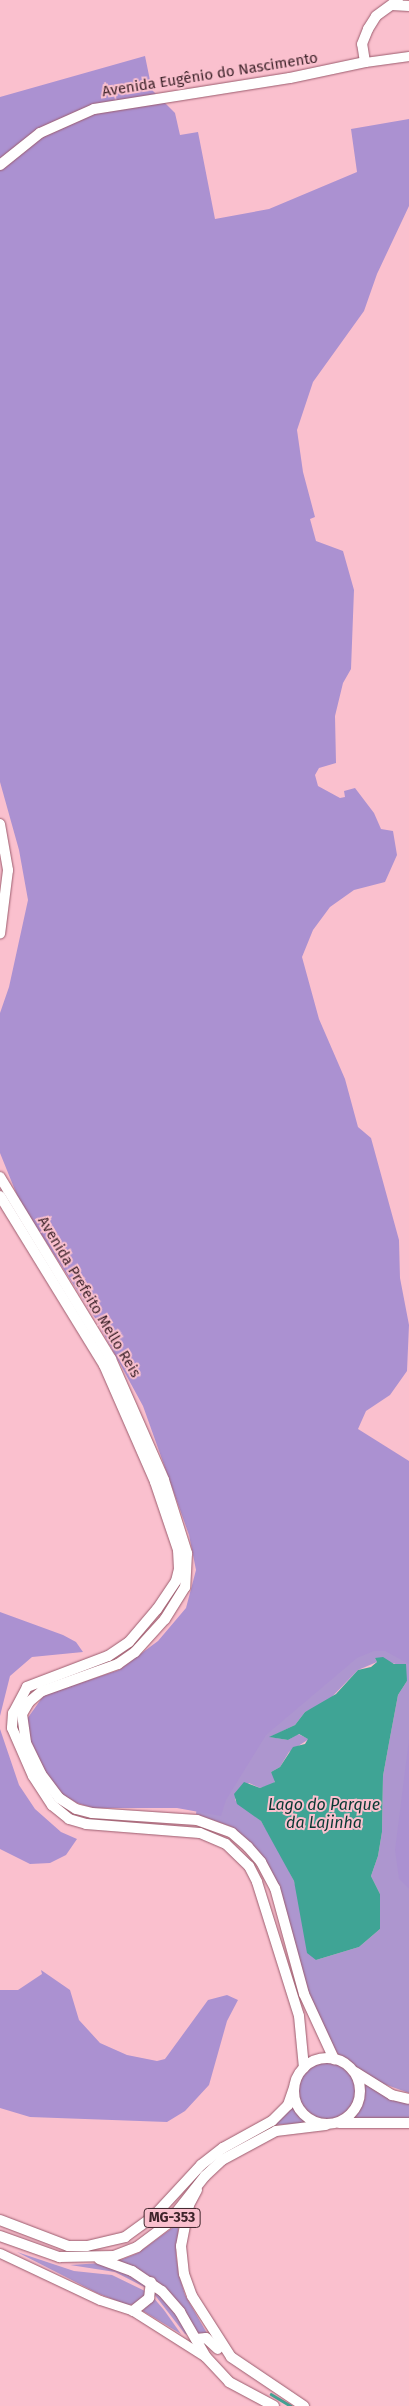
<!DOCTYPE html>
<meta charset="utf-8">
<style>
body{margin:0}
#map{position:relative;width:409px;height:2406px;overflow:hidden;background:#fac0ce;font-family:"Fira Sans",sans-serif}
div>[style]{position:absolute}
.green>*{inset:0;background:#ad96cf}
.round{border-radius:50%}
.forest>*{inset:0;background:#ab91d1}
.water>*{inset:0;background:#3fa495}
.stream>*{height:2.5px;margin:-1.25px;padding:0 1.25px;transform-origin:1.25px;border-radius:1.25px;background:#3fa495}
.roads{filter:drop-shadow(0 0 1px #9c5c6e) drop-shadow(0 0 1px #9c5c6e)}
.tertiary>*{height:9px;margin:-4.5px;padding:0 4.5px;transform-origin:4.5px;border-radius:4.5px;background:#fff}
.secondary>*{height:10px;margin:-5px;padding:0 5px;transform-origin:5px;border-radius:5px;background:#fff}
.primary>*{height:10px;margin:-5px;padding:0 5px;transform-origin:5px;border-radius:5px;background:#fff}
.primary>.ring{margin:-5px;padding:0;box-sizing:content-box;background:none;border:10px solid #fff;border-radius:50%}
span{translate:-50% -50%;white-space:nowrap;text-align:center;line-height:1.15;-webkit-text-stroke:4px #fac0ce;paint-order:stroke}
.shield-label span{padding:1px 4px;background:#fac0ce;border:1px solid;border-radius:4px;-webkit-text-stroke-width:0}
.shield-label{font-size:14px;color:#3f242b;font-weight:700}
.street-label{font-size:15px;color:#3f242b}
.water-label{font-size:16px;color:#083832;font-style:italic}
</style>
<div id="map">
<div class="green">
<i style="clip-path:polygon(evenodd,409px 1596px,409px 2093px,370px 2079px,338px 2054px,316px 2018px,277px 1888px,253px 1846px,232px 1827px,196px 1814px,204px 1759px,409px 1596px,375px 1658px,399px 1665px,407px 1681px,398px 1695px,389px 1743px,383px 1776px,382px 1832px,378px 1856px,371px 1876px,380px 1894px,380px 1929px,359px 1947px,316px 1960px,294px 1881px,279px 1851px,261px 1821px,235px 1800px,237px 1793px,249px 1783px,260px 1788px,273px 1784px,276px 1780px,271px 1772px,280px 1767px,289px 1752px,309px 1739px,298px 1734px,288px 1740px,270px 1737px,295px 1725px,305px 1712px,327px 1702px,358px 1670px,377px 1662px,375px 1658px)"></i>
<i class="round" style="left:297px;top:2061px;width:60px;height:60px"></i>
<i style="clip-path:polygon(357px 2074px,409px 2100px,409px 2120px,341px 2123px,356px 2109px,360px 2100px)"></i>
<i style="clip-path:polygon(294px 2102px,307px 2123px,273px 2125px)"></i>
<i style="clip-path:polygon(179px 2223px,176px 2255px,179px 2275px,185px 2295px,208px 2335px,196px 2334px,166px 2292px,150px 2277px,118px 2261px,138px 2253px)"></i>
<i style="clip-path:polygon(17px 2252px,74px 2271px,112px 2275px,147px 2292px,139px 2304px,127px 2305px,97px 2293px)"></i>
<i style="clip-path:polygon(102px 2263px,141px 2278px,148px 2289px,115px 2272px,70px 2265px)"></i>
<i style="clip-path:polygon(155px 2291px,165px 2297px,189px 2335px,185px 2334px,154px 2294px)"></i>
<i style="clip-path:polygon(152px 2296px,164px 2310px,181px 2334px,143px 2311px)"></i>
</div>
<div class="forest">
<i style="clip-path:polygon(145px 56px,152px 90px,175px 113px,180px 135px,198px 132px,215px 219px,269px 209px,357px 172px,351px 129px,409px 119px,409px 206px,377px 274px,364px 311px,313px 382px,297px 430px,303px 472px,315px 517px,310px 519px,316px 541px,343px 551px,354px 590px,351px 669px,343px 683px,335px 716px,336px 763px,319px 768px,315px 775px,318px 786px,340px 798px,345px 797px,344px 791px,355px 788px,374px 813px,381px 829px,393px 831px,397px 855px,385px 882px,354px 890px,330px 907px,313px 930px,302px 957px,319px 1019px,345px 1079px,358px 1127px,371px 1138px,399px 1240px,400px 1278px,409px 1325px,407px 1371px,390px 1395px,366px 1411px,358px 1429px,409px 1461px,409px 1664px,385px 1651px,374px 1651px,357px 1658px,266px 1735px,226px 1800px,221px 1816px,177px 1808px,93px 1808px,77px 1803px,63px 1795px,44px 1772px,31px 1742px,27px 1719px,44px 1695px,119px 1670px,158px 1641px,186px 1608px,196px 1570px,189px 1535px,143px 1406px,95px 1318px,19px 1200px,0 1153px,0 1013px,9px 987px,28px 900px,19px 850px,0 782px,0 97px)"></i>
<i style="clip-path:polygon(0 1612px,63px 1635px,76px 1642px,83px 1652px,32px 1657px,10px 1676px,0 1716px)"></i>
<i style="clip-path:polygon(0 1729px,19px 1785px,35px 1809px,61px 1832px,77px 1839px,66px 1855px,50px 1863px,30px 1864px,0 1849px)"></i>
<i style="clip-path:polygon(409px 1739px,409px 1889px,399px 1879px,395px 1850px)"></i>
<i style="clip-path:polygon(41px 1970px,70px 1990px,79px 2020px,100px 2043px,127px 2055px,157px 2061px,165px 2059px,208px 2000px,227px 1995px,238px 2000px,227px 2021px,209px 2085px,185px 2111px,167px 2122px,30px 2117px,0 2108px,0 1990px,18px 1990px,42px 1974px)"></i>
</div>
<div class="water">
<i style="clip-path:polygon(383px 1657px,394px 1664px,406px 1664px,407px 1681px,398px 1695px,389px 1743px,383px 1776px,382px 1832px,378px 1856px,371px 1876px,380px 1894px,380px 1929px,359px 1947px,316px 1960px,307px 1953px,294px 1881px,261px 1821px,237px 1804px,234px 1794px,244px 1782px,260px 1788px,275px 1782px,271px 1772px,280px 1767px,293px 1747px,305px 1744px,308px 1739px,299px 1734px,288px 1740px,269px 1737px,295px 1725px,305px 1712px,336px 1694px,358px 1670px,371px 1667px,377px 1662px,375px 1658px)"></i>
</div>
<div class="stream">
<i style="left:271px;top:2394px;width:23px;rotate:31deg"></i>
</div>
<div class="roads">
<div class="tertiary">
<i style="left:365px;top:62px;width:44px;rotate:-7.8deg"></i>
<i style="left:0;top:2253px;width:110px;rotate:25.2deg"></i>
<i style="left:100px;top:2300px;width:35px;rotate:18deg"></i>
<i style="left:133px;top:2311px;width:84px;rotate:32.4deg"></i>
</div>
<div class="secondary">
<i style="left:392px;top:5px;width:17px;rotate:3deg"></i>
<i style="left:0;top:165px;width:51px;rotate:-38.7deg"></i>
<i style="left:40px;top:133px;width:59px;rotate:-24deg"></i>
<i style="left:94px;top:109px;width:198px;rotate:-9deg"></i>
<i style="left:290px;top:78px;width:77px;rotate:-12deg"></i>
<i style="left:365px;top:62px;width:18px;rotate:-99deg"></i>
<i style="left:362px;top:44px;width:16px;rotate:-68deg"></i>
<i style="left:368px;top:29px;width:15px;rotate:-58deg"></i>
<i style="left:376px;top:16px;width:27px;rotate:-36deg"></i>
<i style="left:0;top:824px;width:47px;rotate:80.1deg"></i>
<i style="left:8px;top:870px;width:64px;rotate:97.1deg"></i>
<i style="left:0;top:1177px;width:213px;rotate:58.6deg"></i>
<i style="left:111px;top:1359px;width:132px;rotate:66.3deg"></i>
<i style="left:164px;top:1480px;width:77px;rotate:72.5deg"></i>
<i style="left:187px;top:1553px;width:34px;rotate:93deg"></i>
<i style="left:185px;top:1587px;width:38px;rotate:122deg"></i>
<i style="left:165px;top:1619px;width:45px;rotate:132.3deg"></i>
<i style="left:135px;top:1652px;width:21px;rotate:145deg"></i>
<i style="left:118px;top:1664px;width:81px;rotate:160.4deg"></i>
<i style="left:42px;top:1691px;width:17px;rotate:140deg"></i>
<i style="left:29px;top:1702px;width:14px;rotate:120deg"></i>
<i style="left:22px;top:1714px;width:29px;rotate:82deg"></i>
<i style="left:26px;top:1743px;width:34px;rotate:64deg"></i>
<i style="left:41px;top:1774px;width:30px;rotate:53deg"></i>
<i style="left:59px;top:1798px;width:20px;rotate:33deg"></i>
<i style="left:76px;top:1809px;width:16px;rotate:14deg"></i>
<i style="left:92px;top:1813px;width:105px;rotate:3.8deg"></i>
<i style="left:197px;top:1820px;width:37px;rotate:20deg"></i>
<i style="left:232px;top:1833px;width:21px;rotate:41deg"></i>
<i style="left:248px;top:1847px;width:20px;rotate:49deg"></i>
<i style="left:261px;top:1862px;width:30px;rotate:62deg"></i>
<i style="left:275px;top:1888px;width:110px;rotate:74.7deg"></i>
<i style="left:304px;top:1994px;width:72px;rotate:65.2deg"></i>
<i style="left:0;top:1196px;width:198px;rotate:58.4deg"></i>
<i style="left:104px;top:1365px;width:128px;rotate:66.4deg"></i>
<i style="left:155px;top:1482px;width:72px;rotate:71.3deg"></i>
<i style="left:178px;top:1550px;width:19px;rotate:87deg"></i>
<i style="left:179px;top:1569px;width:12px;rotate:104deg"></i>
<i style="left:176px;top:1581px;width:34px;rotate:124deg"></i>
<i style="left:157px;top:1609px;width:43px;rotate:130.3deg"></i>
<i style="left:129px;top:1642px;width:25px;rotate:146deg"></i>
<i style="left:108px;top:1656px;width:87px;rotate:159.1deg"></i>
<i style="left:27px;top:1687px;width:30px;rotate:118deg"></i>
<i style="left:13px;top:1713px;width:15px;rotate:94deg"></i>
<i style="left:12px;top:1728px;width:52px;rotate:66.4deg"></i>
<i style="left:33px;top:1776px;width:35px;rotate:57deg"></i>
<i style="left:52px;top:1805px;width:22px;rotate:39deg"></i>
<i style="left:69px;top:1819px;width:18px;rotate:16deg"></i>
<i style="left:86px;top:1824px;width:114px;rotate:4.5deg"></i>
<i style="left:200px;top:1833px;width:28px;rotate:23deg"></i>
<i style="left:226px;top:1844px;width:32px;rotate:44deg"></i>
<i style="left:249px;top:1866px;width:18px;rotate:63deg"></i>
<i style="left:257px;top:1882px;width:140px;rotate:72.6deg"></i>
<i style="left:299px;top:2016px;width:52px;rotate:84.5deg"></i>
<i style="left:197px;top:2190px;width:17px;rotate:118deg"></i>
<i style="left:189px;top:2205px;width:42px;rotate:101deg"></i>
<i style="left:181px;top:2246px;width:28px;rotate:84deg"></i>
<i style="left:184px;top:2274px;width:23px;rotate:70deg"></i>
<i style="left:192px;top:2296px;width:72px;rotate:57.4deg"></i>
<i style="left:231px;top:2357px;width:88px;rotate:33.9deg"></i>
<i style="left:99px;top:2259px;width:35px;rotate:20deg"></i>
<i style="left:132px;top:2271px;width:36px;rotate:34deg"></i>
<i style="left:162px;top:2291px;width:28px;rotate:49deg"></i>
<i style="left:180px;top:2312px;width:52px;rotate:60deg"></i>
<i style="left:206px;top:2357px;width:34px;rotate:47deg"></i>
<i style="left:229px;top:2382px;width:51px;rotate:28.1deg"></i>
<i style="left:133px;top:2311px;width:21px;rotate:-39deg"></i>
<i style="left:149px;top:2298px;width:16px;rotate:-83deg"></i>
<i style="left:196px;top:2339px;width:10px;rotate:-6deg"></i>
<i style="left:206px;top:2338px;width:16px;rotate:43deg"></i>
</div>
<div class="primary">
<i class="ring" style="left:294px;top:2058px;width:56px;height:56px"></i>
<i style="left:355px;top:2072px;width:44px;rotate:31.9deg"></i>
<i style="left:392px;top:2095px;width:17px;rotate:13deg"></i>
<i style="left:339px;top:2123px;width:70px"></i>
<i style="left:0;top:2220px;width:73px;rotate:20.9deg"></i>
<i style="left:68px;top:2246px;width:19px"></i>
<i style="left:87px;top:2246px;width:39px;rotate:-13deg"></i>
<i style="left:125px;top:2237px;width:34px;rotate:-36deg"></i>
<i style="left:153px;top:2217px;width:71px;rotate:-47.3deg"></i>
<i style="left:201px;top:2165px;width:28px;rotate:-38deg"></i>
<i style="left:223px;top:2148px;width:56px;rotate:-28.9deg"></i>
<i style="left:272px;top:2121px;width:23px;rotate:-45deg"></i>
<i style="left:288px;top:2105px;width:18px;rotate:-71deg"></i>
<i style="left:0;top:2236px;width:63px;rotate:19.6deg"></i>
<i style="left:59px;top:2257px;width:55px;rotate:-1deg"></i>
<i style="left:114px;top:2256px;width:25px;rotate:-21deg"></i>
<i style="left:137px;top:2247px;width:38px;rotate:-37deg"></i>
<i style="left:167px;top:2224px;width:61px;rotate:-51.6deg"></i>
<i style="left:205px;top:2176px;width:23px;rotate:-43deg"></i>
<i style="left:222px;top:2160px;width:61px;rotate:-28.2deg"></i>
<i style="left:276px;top:2131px;width:50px;rotate:-6.8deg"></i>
</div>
</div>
<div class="shield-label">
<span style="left:172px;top:2218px">MG-353</span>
</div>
<div class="street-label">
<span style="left:210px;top:75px;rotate:-9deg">Avenida Eugênio do Nascimento</span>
<span style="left:89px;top:1297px;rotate:59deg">Avenida Prefeito Mello Reis</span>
</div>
<div class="water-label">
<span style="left:324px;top:1814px">Lago do Parque<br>da Lajinha</span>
</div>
</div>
